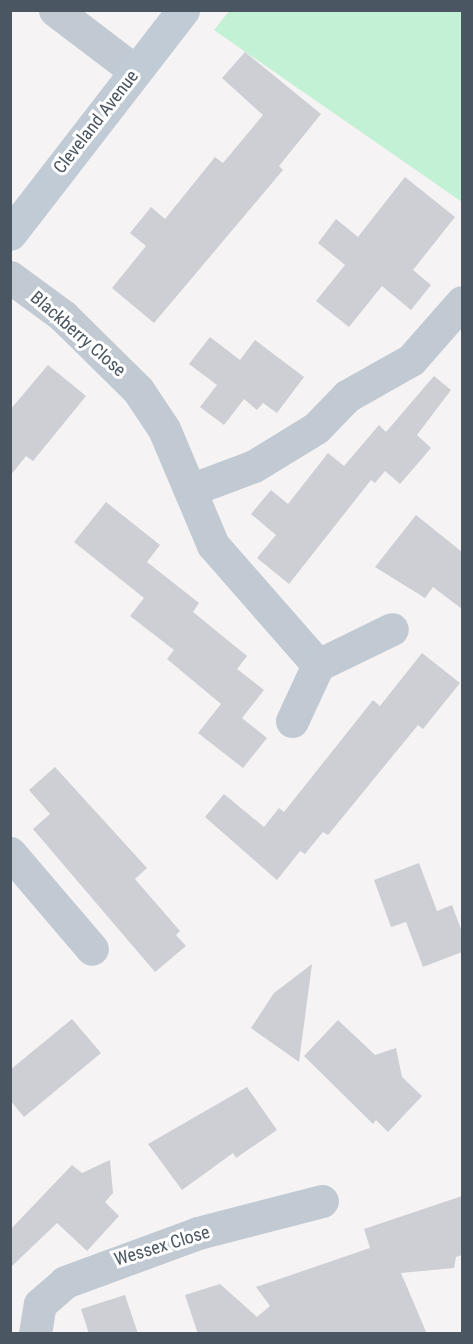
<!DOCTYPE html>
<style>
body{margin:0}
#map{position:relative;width:473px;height:1344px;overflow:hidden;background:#f5f3f3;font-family:"Roboto Condensed",sans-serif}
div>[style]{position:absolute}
.green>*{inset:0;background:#c3f1d5}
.building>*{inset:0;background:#cdcfd5}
.street>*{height:33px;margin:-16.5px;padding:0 16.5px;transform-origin:16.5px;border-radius:16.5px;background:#c1cad2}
.secondary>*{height:33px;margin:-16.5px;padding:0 16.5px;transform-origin:16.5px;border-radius:16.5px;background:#c1cbd6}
span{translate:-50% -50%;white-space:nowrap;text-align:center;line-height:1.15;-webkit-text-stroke:6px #fff;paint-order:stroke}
.street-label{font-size:18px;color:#4a5661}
.frame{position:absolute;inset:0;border:12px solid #4a5661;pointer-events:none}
</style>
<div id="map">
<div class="green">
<i style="clip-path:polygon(230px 10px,462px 11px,462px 202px,214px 30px)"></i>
</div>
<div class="building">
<i style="clip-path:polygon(245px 52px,321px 114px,279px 166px,283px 170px,154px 323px,112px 288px,146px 246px,130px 233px,151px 207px,165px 219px,215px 157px,223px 163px,263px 115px,222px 78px)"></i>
<i style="clip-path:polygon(405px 177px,455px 217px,413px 270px,431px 285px,411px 310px,382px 286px,349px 327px,316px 301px,345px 265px,318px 243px,336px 219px,358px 237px)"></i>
<i style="clip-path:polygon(210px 337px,240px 360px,255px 340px,304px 377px,277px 413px,263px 403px,257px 410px,244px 399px,224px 425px,200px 407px,217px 385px,189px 364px)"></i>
<i style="clip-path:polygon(48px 365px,86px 396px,33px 461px,26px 456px,10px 476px,10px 410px)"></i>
<i style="clip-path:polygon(434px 376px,451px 390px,417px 435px,431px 448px,400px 484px,385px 471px,375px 483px,371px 480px,289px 584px,257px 558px,276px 535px,251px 514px,271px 490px,288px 504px,328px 453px,344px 466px,379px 425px,386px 432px)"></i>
<i style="clip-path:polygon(106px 502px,160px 545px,147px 562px,199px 603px,193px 612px,247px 656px,237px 669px,264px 690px,242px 718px,267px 738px,243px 768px,198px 733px,221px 704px,167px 659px,174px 650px,130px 616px,144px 598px,74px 542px)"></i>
<i style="clip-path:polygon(416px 515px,462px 552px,462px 609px,433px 587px,425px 598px,375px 567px)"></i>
<i style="clip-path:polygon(422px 653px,460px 683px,423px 729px,418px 725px,328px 835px,323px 832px,305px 854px,300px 851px,277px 880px,205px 817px,224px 794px,264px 827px,279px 808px,284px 812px,373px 700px,380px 706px)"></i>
<i style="clip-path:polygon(55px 767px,147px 868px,135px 879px,180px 931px,176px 935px,186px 946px,155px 972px,33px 829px,50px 814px,29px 790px)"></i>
<i style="clip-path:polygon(419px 863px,437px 911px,452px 905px,462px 932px,462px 952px,423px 967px,406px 922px,391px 927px,374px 880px)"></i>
<i style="clip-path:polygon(312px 964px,299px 1062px,251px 1028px,274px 993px)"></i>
<i style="clip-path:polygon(72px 1019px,101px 1053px,24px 1117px,10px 1100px,10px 1070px)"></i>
<i style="clip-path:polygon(338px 1020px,375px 1055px,396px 1048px,402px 1077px,422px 1096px,388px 1132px,376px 1120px,373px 1124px,304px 1056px)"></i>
<i style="clip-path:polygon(247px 1087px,277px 1130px,236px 1158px,233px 1153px,182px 1190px,148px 1144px)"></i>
<i style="clip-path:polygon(110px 1160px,113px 1193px,105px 1202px,119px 1216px,87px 1251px,57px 1223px,10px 1268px,10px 1230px,72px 1165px,82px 1173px)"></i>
<i style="clip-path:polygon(462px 1196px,462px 1255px,456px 1257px,454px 1268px,401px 1273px,427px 1334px,198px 1334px,185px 1295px,220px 1284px,257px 1317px,270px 1306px,256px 1287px,370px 1248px,364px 1229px)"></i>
<i style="clip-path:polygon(125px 1295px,138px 1334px,89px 1334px,81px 1309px)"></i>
</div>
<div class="street">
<i style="left:55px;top:10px;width:101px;rotate:37.3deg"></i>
<i style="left:10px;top:277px;width:66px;rotate:36.3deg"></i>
<i style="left:63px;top:316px;width:105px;rotate:44.6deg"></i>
<i style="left:138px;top:390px;width:47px;rotate:56.3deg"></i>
<i style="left:164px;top:429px;width:126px;rotate:67.1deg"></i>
<i style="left:213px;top:545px;width:159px;rotate:48.8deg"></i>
<i style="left:318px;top:665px;width:82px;rotate:-25.9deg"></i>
<i style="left:190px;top:490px;width:68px;rotate:-20.6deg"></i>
<i style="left:254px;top:466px;width:73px;rotate:-31.5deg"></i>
<i style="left:316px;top:428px;width:45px;rotate:-45.9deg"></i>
<i style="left:347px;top:396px;width:73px;rotate:-29.4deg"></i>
<i style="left:411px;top:360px;width:77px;rotate:-48.7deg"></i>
<i style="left:292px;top:721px;width:62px;rotate:-65.1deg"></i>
<i style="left:10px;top:853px;width:126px;rotate:49.5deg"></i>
<i style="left:35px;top:1334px;width:30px;rotate:-81deg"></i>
<i style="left:40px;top:1304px;width:33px;rotate:-41deg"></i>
<i style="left:65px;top:1282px;width:142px;rotate:-20.2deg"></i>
<i style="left:198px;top:1233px;width:128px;rotate:-14.5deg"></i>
</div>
<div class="secondary">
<i style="left:10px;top:234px;width:283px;rotate:-52.3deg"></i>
</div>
<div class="street-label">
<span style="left:96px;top:122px;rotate:-52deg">Cleveland Avenue</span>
<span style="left:78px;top:334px;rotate:41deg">Blackberry Close</span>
<span style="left:162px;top:1246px;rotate:-17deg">Wessex Close</span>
</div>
<div class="frame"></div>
</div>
